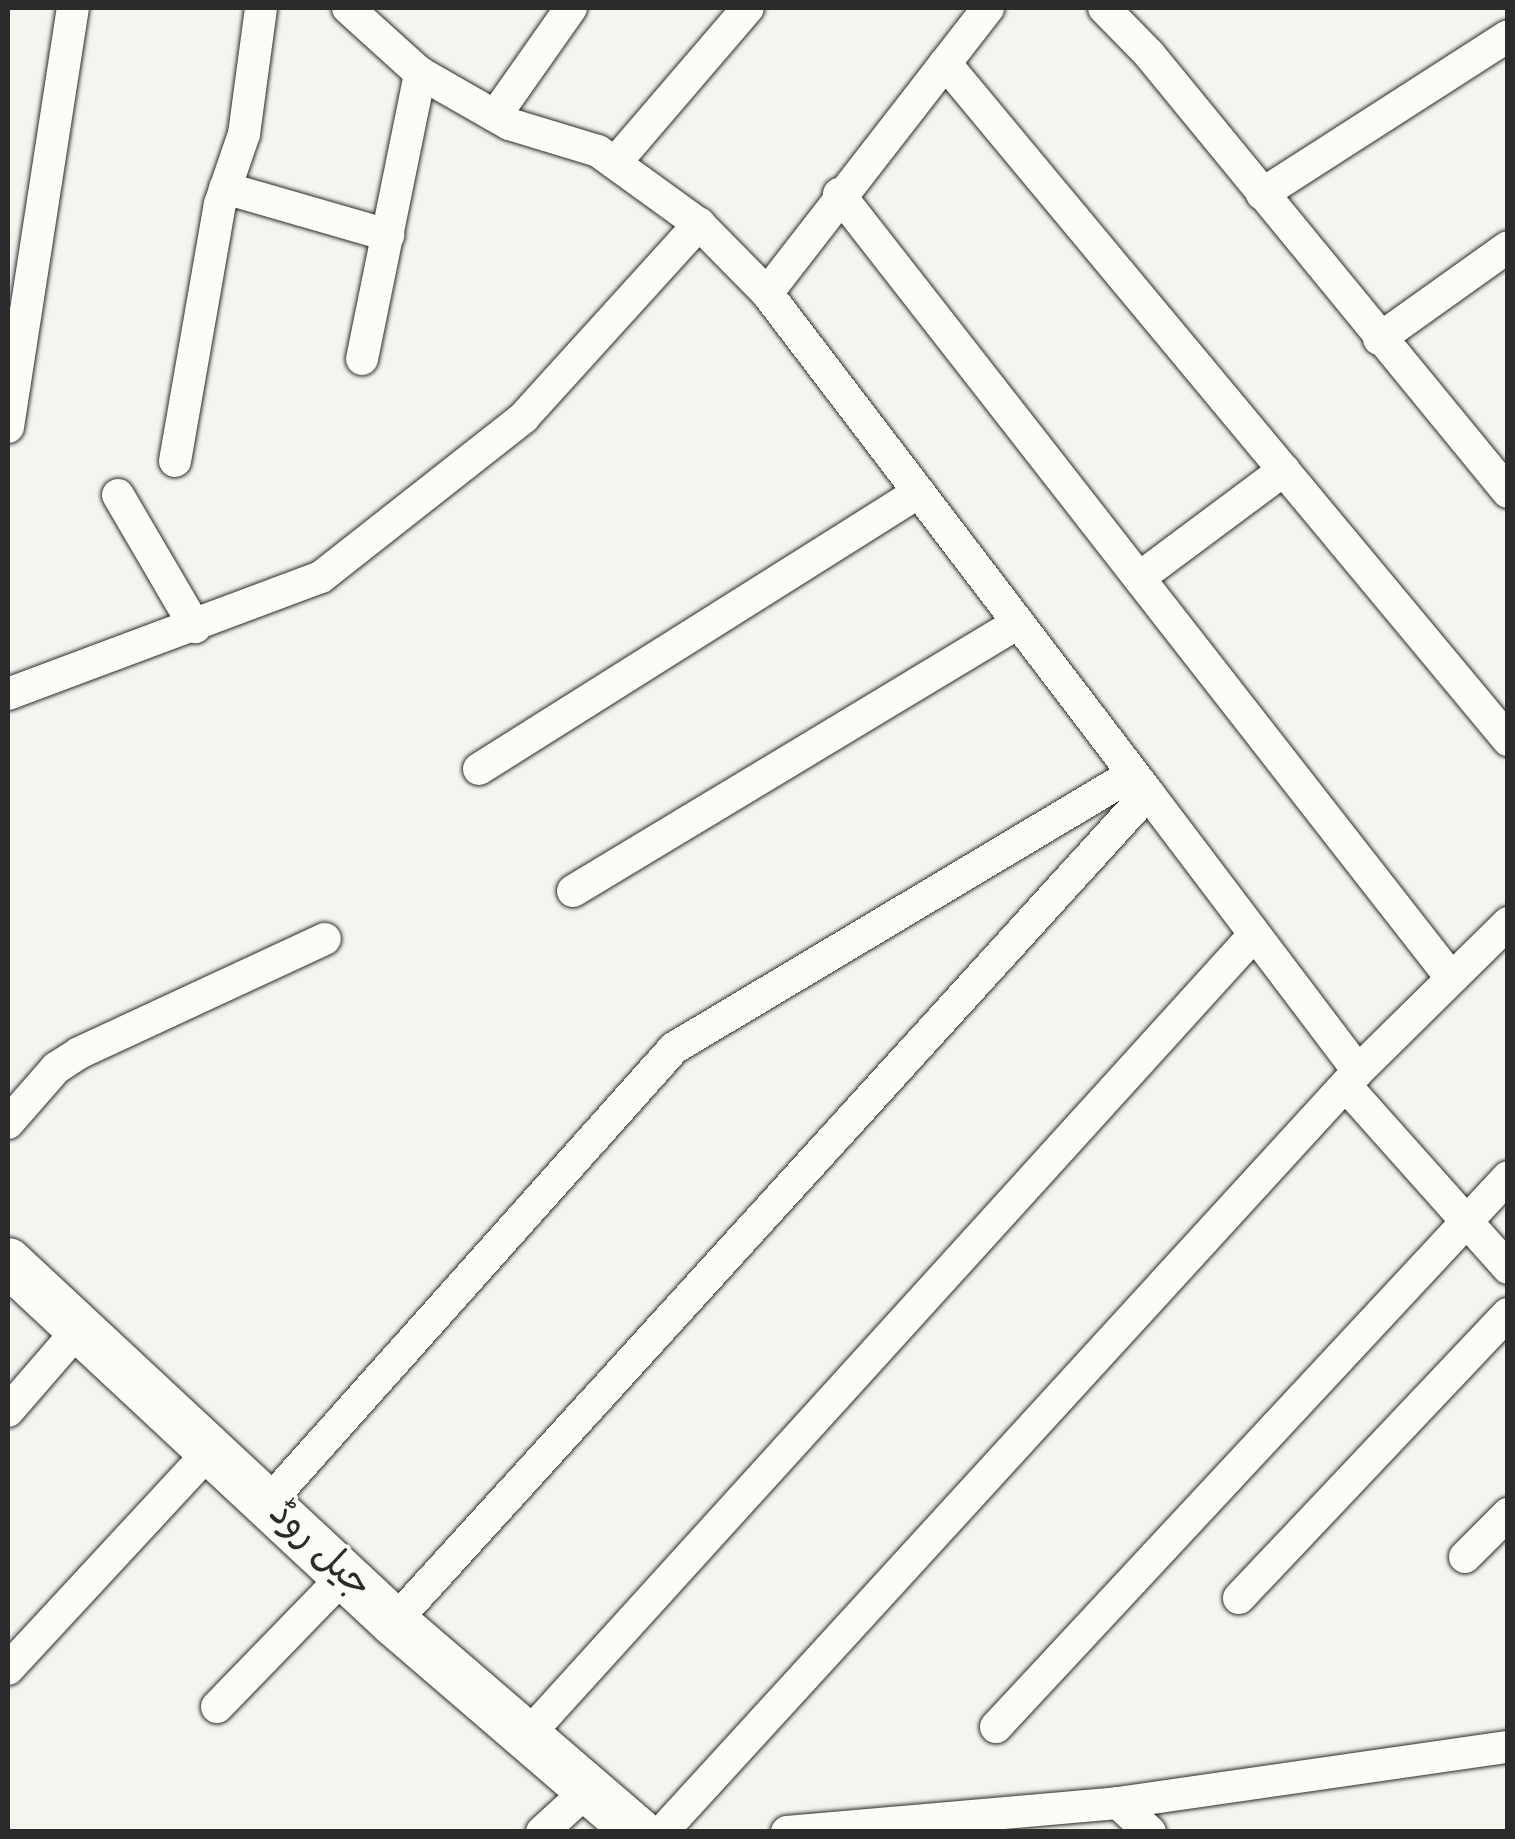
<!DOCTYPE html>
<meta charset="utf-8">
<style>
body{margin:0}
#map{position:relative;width:1515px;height:1839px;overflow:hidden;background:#f5f4ef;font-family:Dekko,"Playpen Sans Arabic",sans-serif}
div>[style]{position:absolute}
.roads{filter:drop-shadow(0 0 2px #2b2b2b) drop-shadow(0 0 2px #2b2b2b)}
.street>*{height:32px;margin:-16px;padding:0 16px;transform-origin:16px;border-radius:16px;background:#fdfcf7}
.secondary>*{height:48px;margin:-24px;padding:0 24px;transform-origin:24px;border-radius:24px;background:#fdfcf7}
span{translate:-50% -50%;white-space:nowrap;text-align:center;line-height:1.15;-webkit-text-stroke:8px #fdfcf7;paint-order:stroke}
.street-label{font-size:38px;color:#2b2b2b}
.frame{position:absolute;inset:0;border:10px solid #2b2b2b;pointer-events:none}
</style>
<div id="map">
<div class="roads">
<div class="street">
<i style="left:348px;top:8px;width:97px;rotate:42.1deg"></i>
<i style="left:420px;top:73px;width:103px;rotate:29.8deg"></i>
<i style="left:509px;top:124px;width:93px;rotate:16.9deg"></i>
<i style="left:598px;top:151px;width:125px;rotate:35.9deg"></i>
<i style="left:699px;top:224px;width:97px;rotate:45.4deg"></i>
<i style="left:767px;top:293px;width:629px;rotate:52.69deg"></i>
<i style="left:1148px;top:793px;width:1121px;rotate:132.29deg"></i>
<i style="left:1104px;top:8px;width:64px;rotate:45.6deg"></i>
<i style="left:1149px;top:54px;width:566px;rotate:50.66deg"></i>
<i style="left:945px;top:63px;width:881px;rotate:50.25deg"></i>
<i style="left:495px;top:116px;width:132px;rotate:-54.9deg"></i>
<i style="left:615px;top:163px;width:204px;rotate:-49.4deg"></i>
<i style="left:225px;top:188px;width:170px;rotate:16.1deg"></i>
<i style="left:839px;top:194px;width:991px;rotate:52.01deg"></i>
<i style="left:1262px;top:194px;width:292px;rotate:-32.7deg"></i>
<i style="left:767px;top:293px;width:361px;rotate:-52.2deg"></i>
<i style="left:1379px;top:339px;width:158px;rotate:-35.5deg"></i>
<i style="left:362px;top:359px;width:292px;rotate:-78.5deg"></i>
<i style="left:8px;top:427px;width:424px;rotate:-81.2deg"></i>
<i style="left:175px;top:461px;width:261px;rotate:-80.1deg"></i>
<i style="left:220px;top:204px;width:74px;rotate:-71.1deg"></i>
<i style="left:244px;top:134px;width:127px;rotate:-82.3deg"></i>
<i style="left:118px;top:495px;width:153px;rotate:59.7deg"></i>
<i style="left:1139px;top:578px;width:181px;rotate:-36.7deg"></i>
<i style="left:8px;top:694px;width:334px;rotate:-20.5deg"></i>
<i style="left:321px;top:577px;width:258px;rotate:-38.2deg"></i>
<i style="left:524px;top:417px;width:261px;rotate:-47.8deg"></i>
<i style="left:479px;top:769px;width:520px;rotate:-32.19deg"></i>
<i style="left:1148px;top:793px;width:348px;rotate:52.9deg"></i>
<i style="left:573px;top:891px;width:519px;rotate:-31.06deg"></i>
<i style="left:1346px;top:1086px;width:244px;rotate:48.3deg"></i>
<i style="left:8px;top:1123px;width:73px;rotate:-48.9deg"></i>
<i style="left:56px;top:1068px;width:27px;rotate:-33deg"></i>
<i style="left:79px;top:1053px;width:271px;rotate:-24.9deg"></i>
<i style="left:8px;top:1411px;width:108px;rotate:-49.1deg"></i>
<i style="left:267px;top:1504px;width:611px;rotate:-48.25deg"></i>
<i style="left:674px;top:1048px;width:535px;rotate:-30.84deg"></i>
<i style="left:1465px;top:1557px;width:61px;rotate:-45deg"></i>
<i style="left:1239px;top:1598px;width:391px;rotate:-46.6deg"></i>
<i style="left:8px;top:1669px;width:297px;rotate:-47.2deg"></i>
<i style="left:217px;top:1707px;width:182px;rotate:-45.9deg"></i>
<i style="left:996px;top:1727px;width:751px;rotate:-47.05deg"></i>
<i style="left:527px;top:1736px;width:1082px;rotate:-47.77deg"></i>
<i style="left:1118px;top:1803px;width:43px;rotate:42.2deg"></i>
<i style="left:542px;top:1832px;width:64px;rotate:-42.5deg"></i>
<i style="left:662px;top:1832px;width:1031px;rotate:-47.55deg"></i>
<i style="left:1358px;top:1071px;width:211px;rotate:-44.6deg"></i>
<i style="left:787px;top:1832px;width:332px;rotate:-5deg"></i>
<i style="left:1118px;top:1803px;width:394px;rotate:-8.2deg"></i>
</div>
<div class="secondary">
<i style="left:8px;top:1262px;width:528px;rotate:43deg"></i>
<i style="left:394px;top:1622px;width:322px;rotate:40.7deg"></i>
</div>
</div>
<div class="street-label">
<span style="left:318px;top:1552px;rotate:43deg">جیل روڈ</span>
</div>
<div class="frame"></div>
</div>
